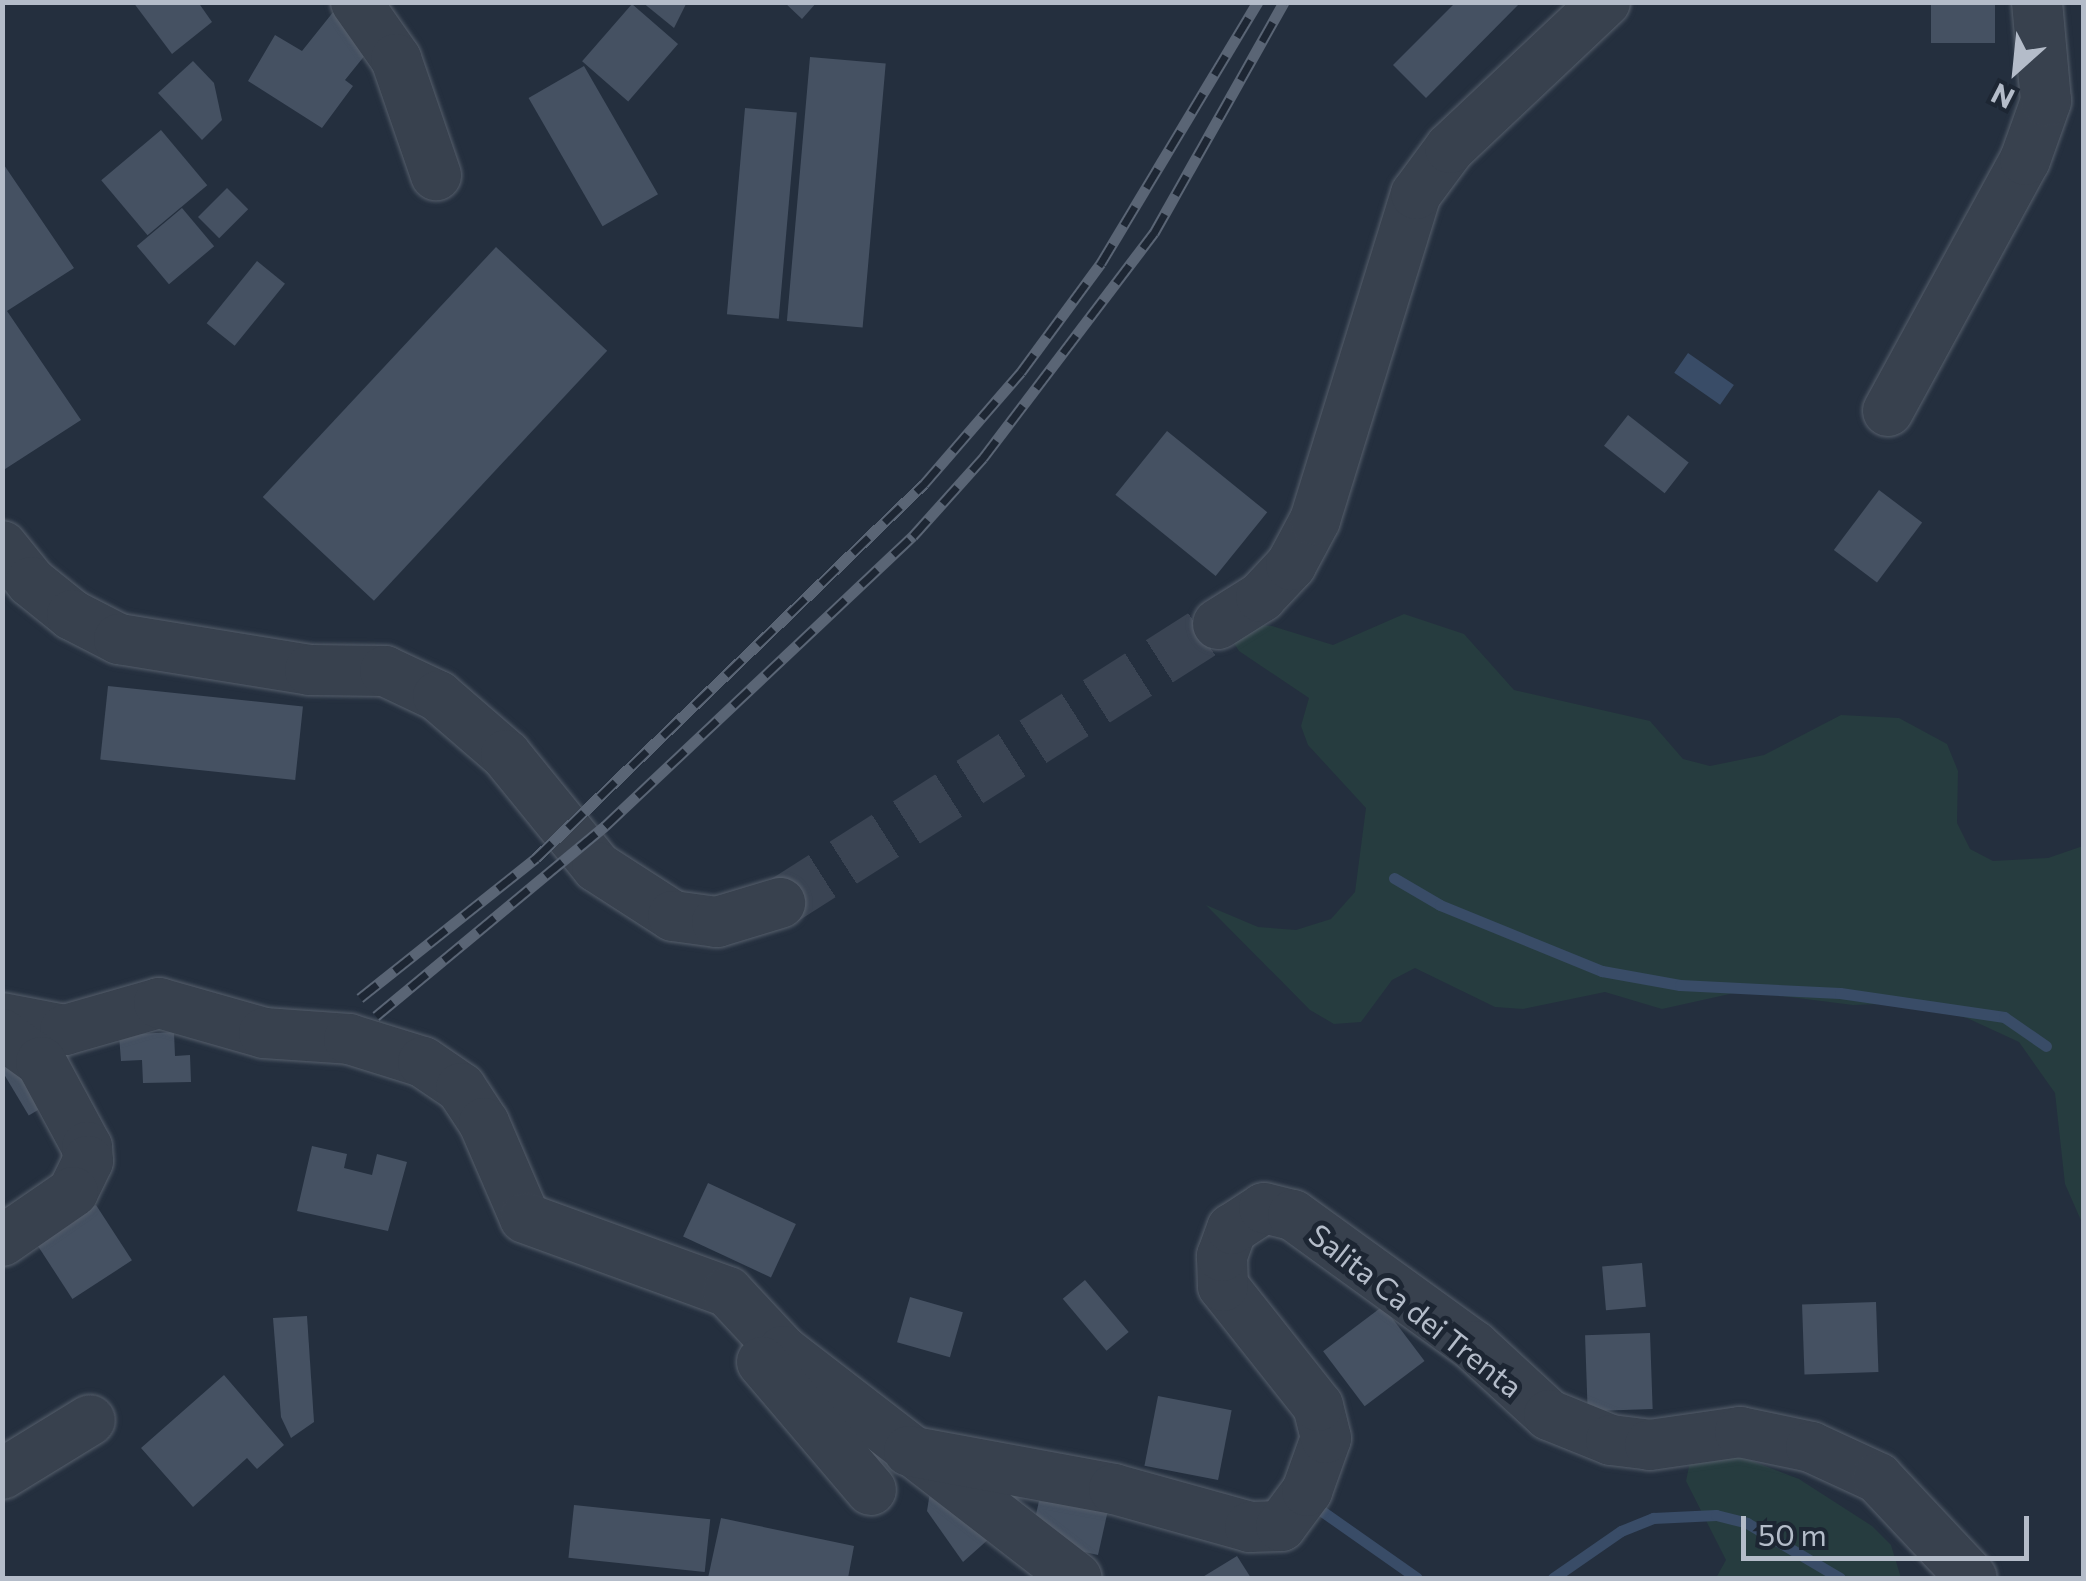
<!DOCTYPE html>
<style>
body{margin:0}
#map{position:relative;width:2086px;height:1581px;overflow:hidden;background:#242f3e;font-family:Commissioner,sans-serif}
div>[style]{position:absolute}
.green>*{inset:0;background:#263c3f}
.water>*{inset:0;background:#394c67;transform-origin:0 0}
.stream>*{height:11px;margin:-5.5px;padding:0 5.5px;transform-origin:5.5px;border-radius:5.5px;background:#394c67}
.building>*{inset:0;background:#455162;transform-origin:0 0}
.minor-tunnel>*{height:50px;margin-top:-25px;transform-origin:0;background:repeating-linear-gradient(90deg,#3a4453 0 50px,transparent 0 75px)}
.roads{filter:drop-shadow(0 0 2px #565f6c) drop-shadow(0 0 2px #565f6c)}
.minor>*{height:50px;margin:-25px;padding:0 25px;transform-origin:25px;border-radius:25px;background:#38414e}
.rail>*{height:11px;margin-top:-5.5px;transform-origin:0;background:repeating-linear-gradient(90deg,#1d2633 0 22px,#5a6575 0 44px);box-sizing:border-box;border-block:2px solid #5a6575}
span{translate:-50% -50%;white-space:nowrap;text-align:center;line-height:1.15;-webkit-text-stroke:10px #1d2633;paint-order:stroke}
.street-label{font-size:30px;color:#b4bcc9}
.frame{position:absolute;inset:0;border:5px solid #b4bcc9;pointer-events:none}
.north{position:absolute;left:1966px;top:20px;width:100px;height:100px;-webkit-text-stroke:8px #1d2633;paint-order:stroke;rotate:207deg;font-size:28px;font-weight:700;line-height:40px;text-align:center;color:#b4bcc9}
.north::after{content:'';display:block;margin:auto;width:35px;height:45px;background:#b4bcc9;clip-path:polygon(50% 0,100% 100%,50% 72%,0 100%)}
.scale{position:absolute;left:1741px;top:1516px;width:288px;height:45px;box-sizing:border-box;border:5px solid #b4bcc9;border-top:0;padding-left:12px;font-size:30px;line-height:35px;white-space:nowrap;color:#b4bcc9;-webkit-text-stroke:8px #1d2633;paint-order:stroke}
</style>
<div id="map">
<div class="green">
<i style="clip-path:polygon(1404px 614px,1464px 634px,1514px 690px,1650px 721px,1683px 759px,1710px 766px,1764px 755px,1841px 715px,1899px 718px,1947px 744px,1958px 771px,1957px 823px,1970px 849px,1993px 861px,2048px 858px,2083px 846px,2083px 1225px,2065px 1184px,2055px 1093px,2019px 1042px,1967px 1018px,1906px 1003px,1853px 1005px,1743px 991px,1662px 1009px,1605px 992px,1523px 1009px,1495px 1007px,1415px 968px,1392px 980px,1361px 1022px,1334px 1024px,1310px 1010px,1206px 905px,1258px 927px,1296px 930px,1331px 919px,1355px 892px,1366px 808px,1308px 745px,1301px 726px,1309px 698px,1239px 651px,1230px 637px,1248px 624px,1272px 626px,1333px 645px)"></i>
<i style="clip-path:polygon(1692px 1451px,1747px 1459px,1799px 1479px,1872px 1526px,1891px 1545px,1901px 1578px,1716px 1578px,1726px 1560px,1686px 1481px)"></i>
</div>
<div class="water">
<i style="left:1688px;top:353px;width:56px;height:24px;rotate:35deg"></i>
</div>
<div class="stream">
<i style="left:1394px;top:878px;width:53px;rotate:30.4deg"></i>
<i style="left:1440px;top:905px;width:175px;rotate:22.2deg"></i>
<i style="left:1602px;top:971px;width:79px;rotate:10.2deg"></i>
<i style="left:1680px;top:985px;width:160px;rotate:2.9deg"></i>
<i style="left:1840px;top:993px;width:166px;rotate:8.3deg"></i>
<i style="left:2004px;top:1017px;width:51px;rotate:34.6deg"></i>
<i style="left:1316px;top:1507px;width:123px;rotate:35.1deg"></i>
<i style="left:1553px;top:1578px;width:83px;rotate:-34.7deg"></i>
<i style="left:1621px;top:1531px;width:35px;rotate:-22deg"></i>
<i style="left:1653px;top:1518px;width:63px;rotate:-2.7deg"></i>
<i style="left:1716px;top:1515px;width:32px;rotate:14deg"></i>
<i style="left:1747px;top:1523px;width:108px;rotate:30.6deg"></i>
</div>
<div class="building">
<i style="clip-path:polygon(133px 2px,198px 2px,212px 22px,172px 54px)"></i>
<i style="clip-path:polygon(642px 2px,687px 2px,674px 28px)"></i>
<i style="clip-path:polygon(784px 2px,817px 2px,802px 19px)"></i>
<i style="clip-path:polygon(1456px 2px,1521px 2px,1426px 98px,1393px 65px)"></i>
<i style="left:1931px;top:2px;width:64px;height:41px"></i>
<i style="left:632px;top:4px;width:61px;height:76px;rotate:41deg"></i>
<i style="clip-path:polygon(334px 11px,374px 44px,345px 80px,353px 86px,322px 128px,248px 81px,275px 35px,302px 51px)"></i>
<i style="left:810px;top:57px;width:76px;height:265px;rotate:5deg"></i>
<i style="clip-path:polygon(193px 61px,214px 83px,222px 120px,202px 140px,158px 93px)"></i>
<i style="left:584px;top:66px;width:148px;height:64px;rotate:60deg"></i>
<i style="left:745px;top:108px;width:52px;height:207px;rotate:5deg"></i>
<i style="left:161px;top:130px;width:72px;height:78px;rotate:50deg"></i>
<i style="clip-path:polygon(2px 162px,74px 268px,7px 311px,81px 420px,2px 471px)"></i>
<i style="left:227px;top:188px;width:30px;height:41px;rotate:45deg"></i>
<i style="left:182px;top:208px;width:50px;height:59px;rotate:50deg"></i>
<i style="left:496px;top:247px;width:152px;height:342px;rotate:43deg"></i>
<i style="left:257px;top:261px;width:36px;height:80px;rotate:39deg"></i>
<i style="left:1628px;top:415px;width:77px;height:39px;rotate:38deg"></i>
<i style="left:1167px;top:431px;width:129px;height:82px;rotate:39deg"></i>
<i style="left:1879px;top:490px;width:54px;height:75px;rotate:37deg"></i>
<i style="left:108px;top:686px;width:196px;height:74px;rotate:6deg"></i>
<i style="clip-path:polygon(174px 1032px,175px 1056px,190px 1055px,191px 1082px,143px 1083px,142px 1060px,121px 1061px,119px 1035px)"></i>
<i style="left:21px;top:1056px;width:55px;height:24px;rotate:59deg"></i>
<i style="clip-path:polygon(312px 1146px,347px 1154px,344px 1168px,372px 1175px,377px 1154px,407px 1162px,388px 1231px,297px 1211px)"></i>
<i style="left:708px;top:1183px;width:97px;height:59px;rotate:25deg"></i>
<i style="left:96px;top:1205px;width:66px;height:71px;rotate:57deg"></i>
<i style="left:1642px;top:1263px;width:44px;height:40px;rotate:85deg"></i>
<i style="left:1085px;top:1280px;width:68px;height:29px;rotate:50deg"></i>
<i style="left:910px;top:1297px;width:55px;height:47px;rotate:16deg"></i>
<i style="left:1876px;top:1302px;width:70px;height:74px;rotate:88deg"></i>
<i style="left:1383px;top:1306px;width:69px;height:75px;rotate:53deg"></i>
<i style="clip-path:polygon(307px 1316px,314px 1422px,291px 1438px,281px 1417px,273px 1318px)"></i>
<i style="left:1650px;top:1333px;width:76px;height:65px;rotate:88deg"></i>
<i style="clip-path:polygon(224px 1375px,284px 1445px,257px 1469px,247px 1458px,193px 1507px,141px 1448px)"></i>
<i style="left:1158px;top:1396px;width:75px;height:71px;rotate:11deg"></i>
<i style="clip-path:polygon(931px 1486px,991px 1537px,963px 1562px,927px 1511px)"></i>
<i style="clip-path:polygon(1039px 1501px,1108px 1510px,1098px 1555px,1048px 1544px,1033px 1528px)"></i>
<i style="left:574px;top:1505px;width:137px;height:53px;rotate:6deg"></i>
<i style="clip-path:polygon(721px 1518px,854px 1546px,848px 1578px,708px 1578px)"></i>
<i style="clip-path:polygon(1237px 1556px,1251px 1578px,1201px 1578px)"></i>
</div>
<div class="minor-tunnel">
<i style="left:780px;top:903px;width:519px;rotate:-32.5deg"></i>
</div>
<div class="roads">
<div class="minor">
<i style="left:356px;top:2px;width:70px;rotate:54.9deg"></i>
<i style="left:396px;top:59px;width:123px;rotate:71deg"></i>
<i style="left:1888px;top:411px;width:286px;rotate:-61.4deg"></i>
<i style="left:2025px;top:160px;width:63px;rotate:-70.4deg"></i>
<i style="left:2046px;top:101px;width:99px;rotate:-95.2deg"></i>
<i style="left:2px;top:546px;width:46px;rotate:51.1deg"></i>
<i style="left:31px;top:582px;width:53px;rotate:38.8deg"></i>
<i style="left:72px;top:615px;width:53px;rotate:27.1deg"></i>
<i style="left:119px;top:639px;width:193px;rotate:9.2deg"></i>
<i style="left:310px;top:670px;width:75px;rotate:0.8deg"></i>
<i style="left:385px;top:671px;width:59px;rotate:25.3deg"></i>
<i style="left:438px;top:696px;width:90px;rotate:40.9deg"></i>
<i style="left:506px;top:755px;width:144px;rotate:50.9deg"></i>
<i style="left:597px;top:867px;width:90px;rotate:32.8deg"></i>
<i style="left:673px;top:916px;width:44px;rotate:7.8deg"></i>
<i style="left:717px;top:922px;width:66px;rotate:-16.8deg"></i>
<i style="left:1218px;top:624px;width:51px;rotate:-32.1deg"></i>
<i style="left:1261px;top:597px;width:44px;rotate:-46.8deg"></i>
<i style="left:1291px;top:565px;width:51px;rotate:-61.9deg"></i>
<i style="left:1315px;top:520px;width:341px;rotate:-72.8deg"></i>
<i style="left:1416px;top:194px;width:57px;rotate:-53.5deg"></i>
<i style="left:1450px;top:148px;width:213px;rotate:-43.3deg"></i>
<i style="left:2px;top:1018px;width:64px;rotate:10.8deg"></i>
<i style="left:65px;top:1030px;width:98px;rotate:-16deg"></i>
<i style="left:159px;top:1003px;width:109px;rotate:15.9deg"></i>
<i style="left:264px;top:1033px;width:85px;rotate:4deg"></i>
<i style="left:349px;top:1039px;width:77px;rotate:17.3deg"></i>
<i style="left:423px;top:1062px;width:46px;rotate:34.4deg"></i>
<i style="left:461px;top:1088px;width:42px;rotate:56.7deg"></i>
<i style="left:484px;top:1123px;width:103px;rotate:66.7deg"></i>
<i style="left:525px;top:1218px;width:216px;rotate:20deg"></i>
<i style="left:728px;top:1292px;width:81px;rotate:47deg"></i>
<i style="left:783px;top:1351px;width:371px;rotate:37.7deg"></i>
<i style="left:2px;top:1034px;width:48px;rotate:35.7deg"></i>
<i style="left:41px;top:1062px;width:97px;rotate:61.6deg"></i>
<i style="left:87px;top:1147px;width:14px;rotate:86deg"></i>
<i style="left:88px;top:1161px;width:34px;rotate:116deg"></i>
<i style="left:73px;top:1192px;width:86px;rotate:145.4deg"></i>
<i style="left:762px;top:1362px;width:168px;rotate:49.6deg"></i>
<i style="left:909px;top:1451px;width:208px;rotate:10.5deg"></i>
<i style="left:1114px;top:1489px;width:141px;rotate:15.6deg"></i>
<i style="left:1250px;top:1527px;width:31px;rotate:-2deg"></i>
<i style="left:1281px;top:1526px;width:44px;rotate:-53.4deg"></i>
<i style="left:1307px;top:1491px;width:56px;rotate:-70.3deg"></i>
<i style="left:1326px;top:1438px;width:33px;rotate:-104deg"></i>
<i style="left:1318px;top:1406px;width:153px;rotate:-128.4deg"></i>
<i style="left:1223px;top:1286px;width:30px;rotate:-92deg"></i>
<i style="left:1222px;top:1256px;width:29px;rotate:-70deg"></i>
<i style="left:1232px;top:1229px;width:38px;rotate:-33deg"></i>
<i style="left:1264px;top:1208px;width:30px;rotate:14deg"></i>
<i style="left:1293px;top:1215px;width:223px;rotate:35.9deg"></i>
<i style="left:1474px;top:1346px;width:102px;rotate:42.6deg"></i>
<i style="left:1549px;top:1415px;width:67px;rotate:22deg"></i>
<i style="left:1611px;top:1440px;width:39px;rotate:7deg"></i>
<i style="left:1650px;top:1445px;width:91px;rotate:-8.2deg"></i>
<i style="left:1740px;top:1432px;width:73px;rotate:11.9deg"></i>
<i style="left:1811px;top:1447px;width:74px;rotate:24.8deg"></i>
<i style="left:1878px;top:1478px;width:137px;rotate:46.8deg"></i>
<i style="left:2px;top:1474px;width:103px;rotate:-31.5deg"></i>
</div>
</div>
<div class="rail">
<i style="left:360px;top:998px;width:225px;rotate:-38.5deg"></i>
<i style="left:536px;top:858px;width:539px;rotate:-43.95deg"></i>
<i style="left:924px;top:484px;width:148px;rotate:-49.1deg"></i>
<i style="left:1021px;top:372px;width:135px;rotate:-53.7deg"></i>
<i style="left:1101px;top:263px;width:305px;rotate:-59deg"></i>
<i style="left:376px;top:1016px;width:298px;rotate:-39.7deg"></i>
<i style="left:605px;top:826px;width:423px;rotate:-43.3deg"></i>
<i style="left:913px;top:536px;width:105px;rotate:-48.1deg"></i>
<i style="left:983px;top:458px;width:283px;rotate:-52.8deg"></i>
<i style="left:1154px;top:233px;width:265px;rotate:-60.6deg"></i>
</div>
<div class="street-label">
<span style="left:1416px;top:1310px;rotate:38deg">Salita Ca dei Trenta</span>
</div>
<div class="frame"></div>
<div class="north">N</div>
<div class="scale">50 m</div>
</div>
